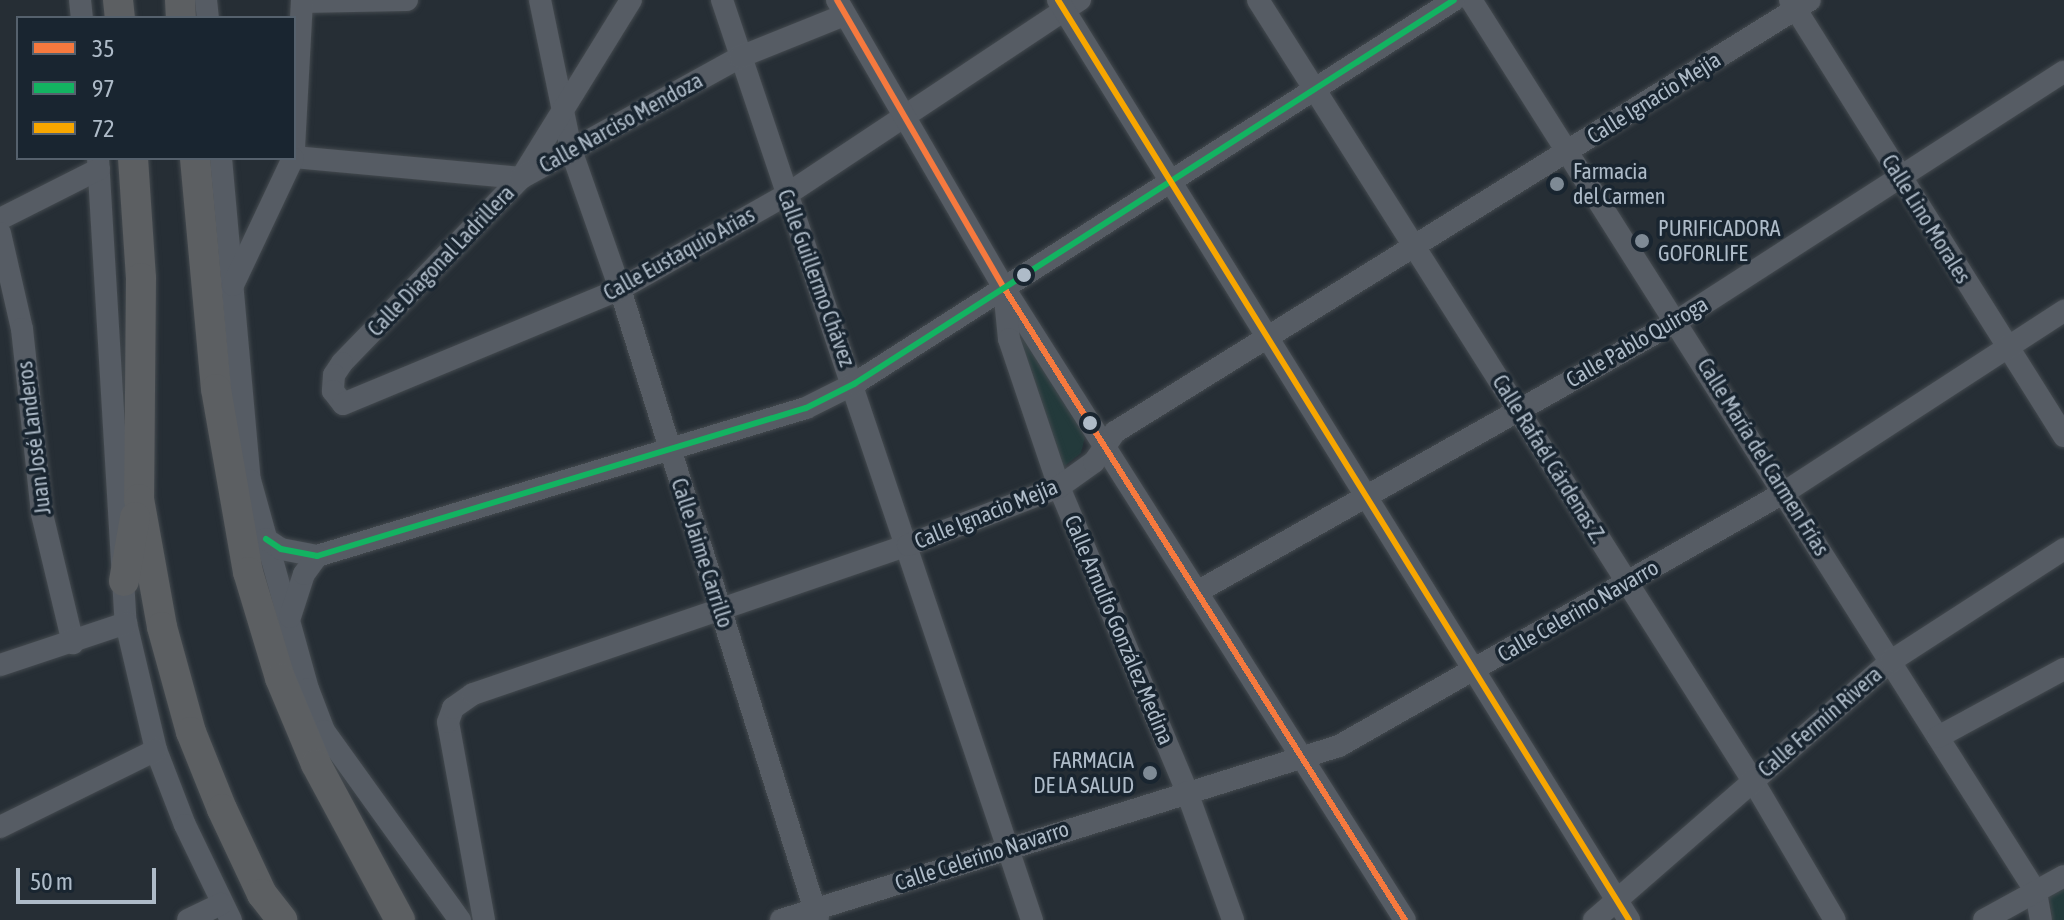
<!DOCTYPE html>
<meta charset="utf-8">
<style>
body{margin:0}
#map{position:relative;width:2064px;height:920px;overflow:hidden;background:#262e35;font-family:"Asap Condensed",sans-serif}
div>[style]{position:absolute}
.green>*{inset:0;background:#233a3b}
.roads{filter:drop-shadow(0 0 2px #444a4f) drop-shadow(0 0 2px #444a4f)}
.minor>*{height:22px;margin:-11px;padding:0 11px;transform-origin:11px;border-radius:11px;background:#565c64}
.highway>*{height:30px;margin:-15px;padding:0 15px;transform-origin:15px;border-radius:15px;background:#5c5f62}
.bus-1>*{height:6px;margin:-3px;padding:0 3px;transform-origin:3px;border-radius:3px;background:#f6793e}
.bus-2>*{height:6px;margin:-3px;padding:0 3px;transform-origin:3px;border-radius:3px;background:#13b361}
.bus-3>*{height:6px;margin:-3px;padding:0 3px;transform-origin:3px;border-radius:3px;background:#f7a600}
.dots>*{width:22px;height:22px;translate:-50% -50%;box-sizing:border-box;border:4px solid #192530;border-radius:50%}
span{translate:-50% -50%;white-space:nowrap;text-align:center;line-height:1.15;-webkit-text-stroke:7px #192530;paint-order:stroke}
.street-label{font-size:22px;color:#aebbc8}
.poi-label{font-size:22px;color:#aebbc8}
.left{translate:0 -50%;text-align:left}
.right{translate:-100% -50%;text-align:right}
.legend{position:absolute;left:16px;top:16px;width:280px;height:144px;box-sizing:border-box;background:#192530;border:2px solid #55616d;margin:0;padding:10px 14px;list-style:none;font-size:24px;color:#aebbc8}
.legend li{display:flex;align-items:center;gap:16px;height:40px}
.legend b{width:40px;border:2px solid #55616d}
.scale{position:absolute;left:16px;top:868px;width:140px;height:36px;box-sizing:border-box;border:4px solid #aebbc8;border-top:0;padding-left:10px;font-size:24px;line-height:28px;white-space:nowrap;color:#aebbc8;-webkit-text-stroke:6px #192530;paint-order:stroke}
</style>
<div id="map">
<div class="green">
<i style="clip-path:polygon(1023px 329px,1086px 433px,1081px 453px,1062px 468px,1018px 342px)"></i>
<i style="clip-path:polygon(2064px 887px,2064px 920px,2052px 920px,2049px 893px)"></i>
</div>
<div class="roads">
<div class="minor">
<i style="left:80px;top:0;width:18px;rotate:84deg"></i>
<i style="left:206px;top:0;width:18px;rotate:84deg"></i>
<i style="left:540px;top:0;width:153px;rotate:78.3deg"></i>
<i style="left:571px;top:150px;width:147px;rotate:70.6deg"></i>
<i style="left:620px;top:289px;width:661px;rotate:72.58deg"></i>
<i style="left:631px;top:0;width:209px;rotate:121.7deg"></i>
<i style="left:521px;top:178px;width:257px;rotate:134.1deg"></i>
<i style="left:342px;top:363px;width:14px;rotate:124deg"></i>
<i style="left:334px;top:375px;width:16px;rotate:94deg"></i>
<i style="left:333px;top:391px;width:16px;rotate:52deg"></i>
<i style="left:343px;top:404px;width:300px;rotate:-22.5deg"></i>
<i style="left:620px;top:289px;width:191px;rotate:-29.5deg"></i>
<i style="left:786px;top:195px;width:353px;rotate:-33.6deg"></i>
<i style="left:722px;top:0;width:971px;rotate:71.38deg"></i>
<i style="left:837px;top:0;width:333px;rotate:59.9deg"></i>
<i style="left:1004px;top:288px;width:748px;rotate:57.61deg"></i>
<i style="left:1058px;top:0;width:1083px;rotate:58.17deg"></i>
<i style="left:1258px;top:0;width:925px;rotate:57.63deg"></i>
<i style="left:1753px;top:781px;width:161px;rotate:59.5deg"></i>
<i style="left:1471px;top:0;width:1056px;rotate:57.65deg"></i>
<i style="left:2036px;top:892px;width:28px;rotate:80deg"></i>
<i style="left:1790px;top:0;width:515px;rotate:57.85deg"></i>
<i style="left:302px;top:2px;width:105px;rotate:-1.1deg"></i>
<i style="left:294px;top:148px;width:148px;rotate:-86.9deg"></i>
<i style="left:294px;top:157px;width:228px;rotate:5.3deg"></i>
<i style="left:521px;top:178px;width:250px;rotate:-28.9deg"></i>
<i style="left:740px;top:57px;width:110px;rotate:-21.9deg"></i>
<i style="left:98px;top:158px;width:466px;rotate:86.6deg"></i>
<i style="left:126px;top:623px;width:130px;rotate:76.7deg"></i>
<i style="left:156px;top:750px;width:80px;rotate:68.9deg"></i>
<i style="left:185px;top:825px;width:106px;rotate:64.2deg"></i>
<i style="left:221px;top:158px;width:323px;rotate:84.9deg"></i>
<i style="left:250px;top:480px;width:217px;rotate:74.5deg"></i>
<i style="left:308px;top:689px;width:45px;rotate:69.1deg"></i>
<i style="left:324px;top:731px;width:233px;rotate:54.3deg"></i>
<i style="left:0;top:219px;width:111px;rotate:-26.8deg"></i>
<i style="left:0;top:233px;width:98px;rotate:77.1deg"></i>
<i style="left:22px;top:329px;width:186px;rotate:83.8deg"></i>
<i style="left:42px;top:514px;width:133px;rotate:76.5deg"></i>
<i style="left:233px;top:285px;width:140px;rotate:-64.7deg"></i>
<i style="left:1004px;top:289px;width:50px;rotate:84.3deg"></i>
<i style="left:1009px;top:339px;width:156px;rotate:71.3deg"></i>
<i style="left:1059px;top:487px;width:331px;rotate:67.2deg"></i>
<i style="left:1187px;top:792px;width:136px;rotate:70.2deg"></i>
<i style="left:266px;top:539px;width:18px;rotate:34deg"></i>
<i style="left:281px;top:549px;width:37px;rotate:11deg"></i>
<i style="left:317px;top:556px;width:511px;rotate:-16.84deg"></i>
<i style="left:806px;top:408px;width:54px;rotate:-26.6deg"></i>
<i style="left:854px;top:384px;width:712px;rotate:-32.62deg"></i>
<i style="left:1197px;top:592px;width:551px;rotate:-29.45deg"></i>
<i style="left:1677px;top:321px;width:460px;rotate:-32.8deg"></i>
<i style="left:290px;top:617px;width:45px;rotate:-72deg"></i>
<i style="left:304px;top:574px;width:22px;rotate:-54deg"></i>
<i style="left:0;top:665px;width:133px;rotate:-18.4deg"></i>
<i style="left:1938px;top:737px;width:143px;rotate:-28.4deg"></i>
<i style="left:0;top:827px;width:174px;rotate:-26.3deg"></i>
<i style="left:188px;top:920px;width:37px;rotate:-26deg"></i>
<i style="left:484px;top:920px;width:201px;rotate:-100.3deg"></i>
<i style="left:448px;top:722px;width:15px;rotate:-70deg"></i>
<i style="left:453px;top:708px;width:24px;rotate:-35deg"></i>
<i style="left:473px;top:694px;width:460px;rotate:-18.9deg"></i>
<i style="left:908px;top:545px;width:162px;rotate:-21deg"></i>
<i style="left:1059px;top:487px;width:43px;rotate:-35.5deg"></i>
<i style="left:1094px;top:462px;width:37px;rotate:-55deg"></i>
<i style="left:1115px;top:432px;width:818px;rotate:-31.86deg"></i>
<i style="left:781px;top:920px;width:584px;rotate:-17.32deg"></i>
<i style="left:1339px;top:746px;width:513px;rotate:-29.66deg"></i>
<i style="left:1785px;top:492px;width:333px;rotate:-33deg"></i>
<i style="left:1594px;top:920px;width:394px;rotate:-41.1deg"></i>
<i style="left:1891px;top:661px;width:206px;rotate:-32.9deg"></i>
<i style="left:1984px;top:920px;width:91px;rotate:-28.8deg"></i>
</div>
<div class="highway">
<i style="left:118px;top:0;width:18px;rotate:84deg"></i>
<i style="left:180px;top:0;width:18px;rotate:87deg"></i>
<i style="left:133px;top:158px;width:120px;rotate:86.2deg"></i>
<i style="left:141px;top:278px;width:221px;rotate:90.5deg"></i>
<i style="left:139px;top:499px;width:130px;rotate:79.8deg"></i>
<i style="left:162px;top:627px;width:109px;rotate:74.6deg"></i>
<i style="left:191px;top:732px;width:83px;rotate:68.1deg"></i>
<i style="left:222px;top:809px;width:94px;rotate:64.8deg"></i>
<i style="left:262px;top:894px;width:33px;rotate:52deg"></i>
<i style="left:195px;top:158px;width:232px;rotate:84.8deg"></i>
<i style="left:216px;top:389px;width:186px;rotate:80.1deg"></i>
<i style="left:248px;top:572px;width:111px;rotate:73.2deg"></i>
<i style="left:280px;top:678px;width:93px;rotate:67.3deg"></i>
<i style="left:316px;top:764px;width:177px;rotate:61.7deg"></i>
<i style="left:124px;top:581px;width:65px;rotate:-80.2deg"></i>
</div>
</div>
<div class="bus-1">
<i style="left:837px;top:0;width:333px;rotate:59.9deg"></i>
<i style="left:1004px;top:288px;width:748px;rotate:57.61deg"></i>
</div>
<div class="bus-2">
<i style="left:266px;top:539px;width:18px;rotate:34deg"></i>
<i style="left:281px;top:549px;width:37px;rotate:11deg"></i>
<i style="left:317px;top:556px;width:511px;rotate:-16.84deg"></i>
<i style="left:806px;top:408px;width:54px;rotate:-26.6deg"></i>
<i style="left:854px;top:384px;width:712px;rotate:-32.62deg"></i>
</div>
<div class="bus-3">
<i style="left:1058px;top:0;width:1083px;rotate:58.17deg"></i>
</div>
<div class="dots">
<i style="left:1557px;top:184px;background:#7e8a95"></i>
<i style="left:1642px;top:241px;background:#7e8a95"></i>
<i style="left:1024px;top:275px;background:#aebbc8"></i>
<i style="left:1090px;top:423px;background:#aebbc8"></i>
<i style="left:1150px;top:773px;background:#7e8a95"></i>
</div>
<div class="street-label">
<span style="left:1654px;top:98px;rotate:-32deg">Calle Ignacio Mejía</span>
<span style="left:621px;top:123px;rotate:-29deg">Calle Narciso Mendoza</span>
<span style="left:1926px;top:219px;rotate:58deg">Calle Lino Morales</span>
<span style="left:679px;top:254px;rotate:-29deg">Calle Eustaquio Arias</span>
<span style="left:441px;top:261px;rotate:-46deg">Calle Diagonal Ladrillera</span>
<span style="left:816px;top:278px;rotate:70deg">Calle Guillermo Chávez</span>
<span style="left:1637px;top:342px;rotate:-30deg">Calle Pablo Quiroga</span>
<span style="left:34px;top:438px;rotate:-97deg">Juan José Landeros</span>
<span style="left:1763px;top:457px;rotate:58deg">Calle María del Carmen Frías</span>
<span style="left:1549px;top:459px;rotate:58deg">Calle Rafaél Cárdenas Z.</span>
<span style="left:986px;top:514px;rotate:-22deg">Calle Ignacio Mejía</span>
<span style="left:702px;top:553px;rotate:72deg">Calle Jaime Carrillo</span>
<span style="left:1578px;top:611px;rotate:-30deg">Calle Celerino Navarro</span>
<span style="left:1119px;top:630px;rotate:67deg">Calle Arnulfo González Medina</span>
<span style="left:1820px;top:722px;rotate:-41deg">Calle Fermín Rivera</span>
<span style="left:982px;top:856px;rotate:-18deg">Calle Celerino Navarro</span>
</div>
<div class="poi-label">
<span class="left" style="left:1573px;top:184px">Farmacia<br>del Carmen</span>
<span class="left" style="left:1658px;top:241px">PURIFICADORA<br>GOFORLIFE</span>
<span class="right" style="left:1134px;top:773px">FARMACIA<br>DE LA SALUD</span>
</div>
<ul class="legend">
<li><b style="height:10px;background:#f6793e"></b>35</li>
<li><b style="height:10px;background:#13b361"></b>97</li>
<li><b style="height:10px;background:#f7a600"></b>72</li>
</ul>
<div class="scale">50 m</div>
</div>
